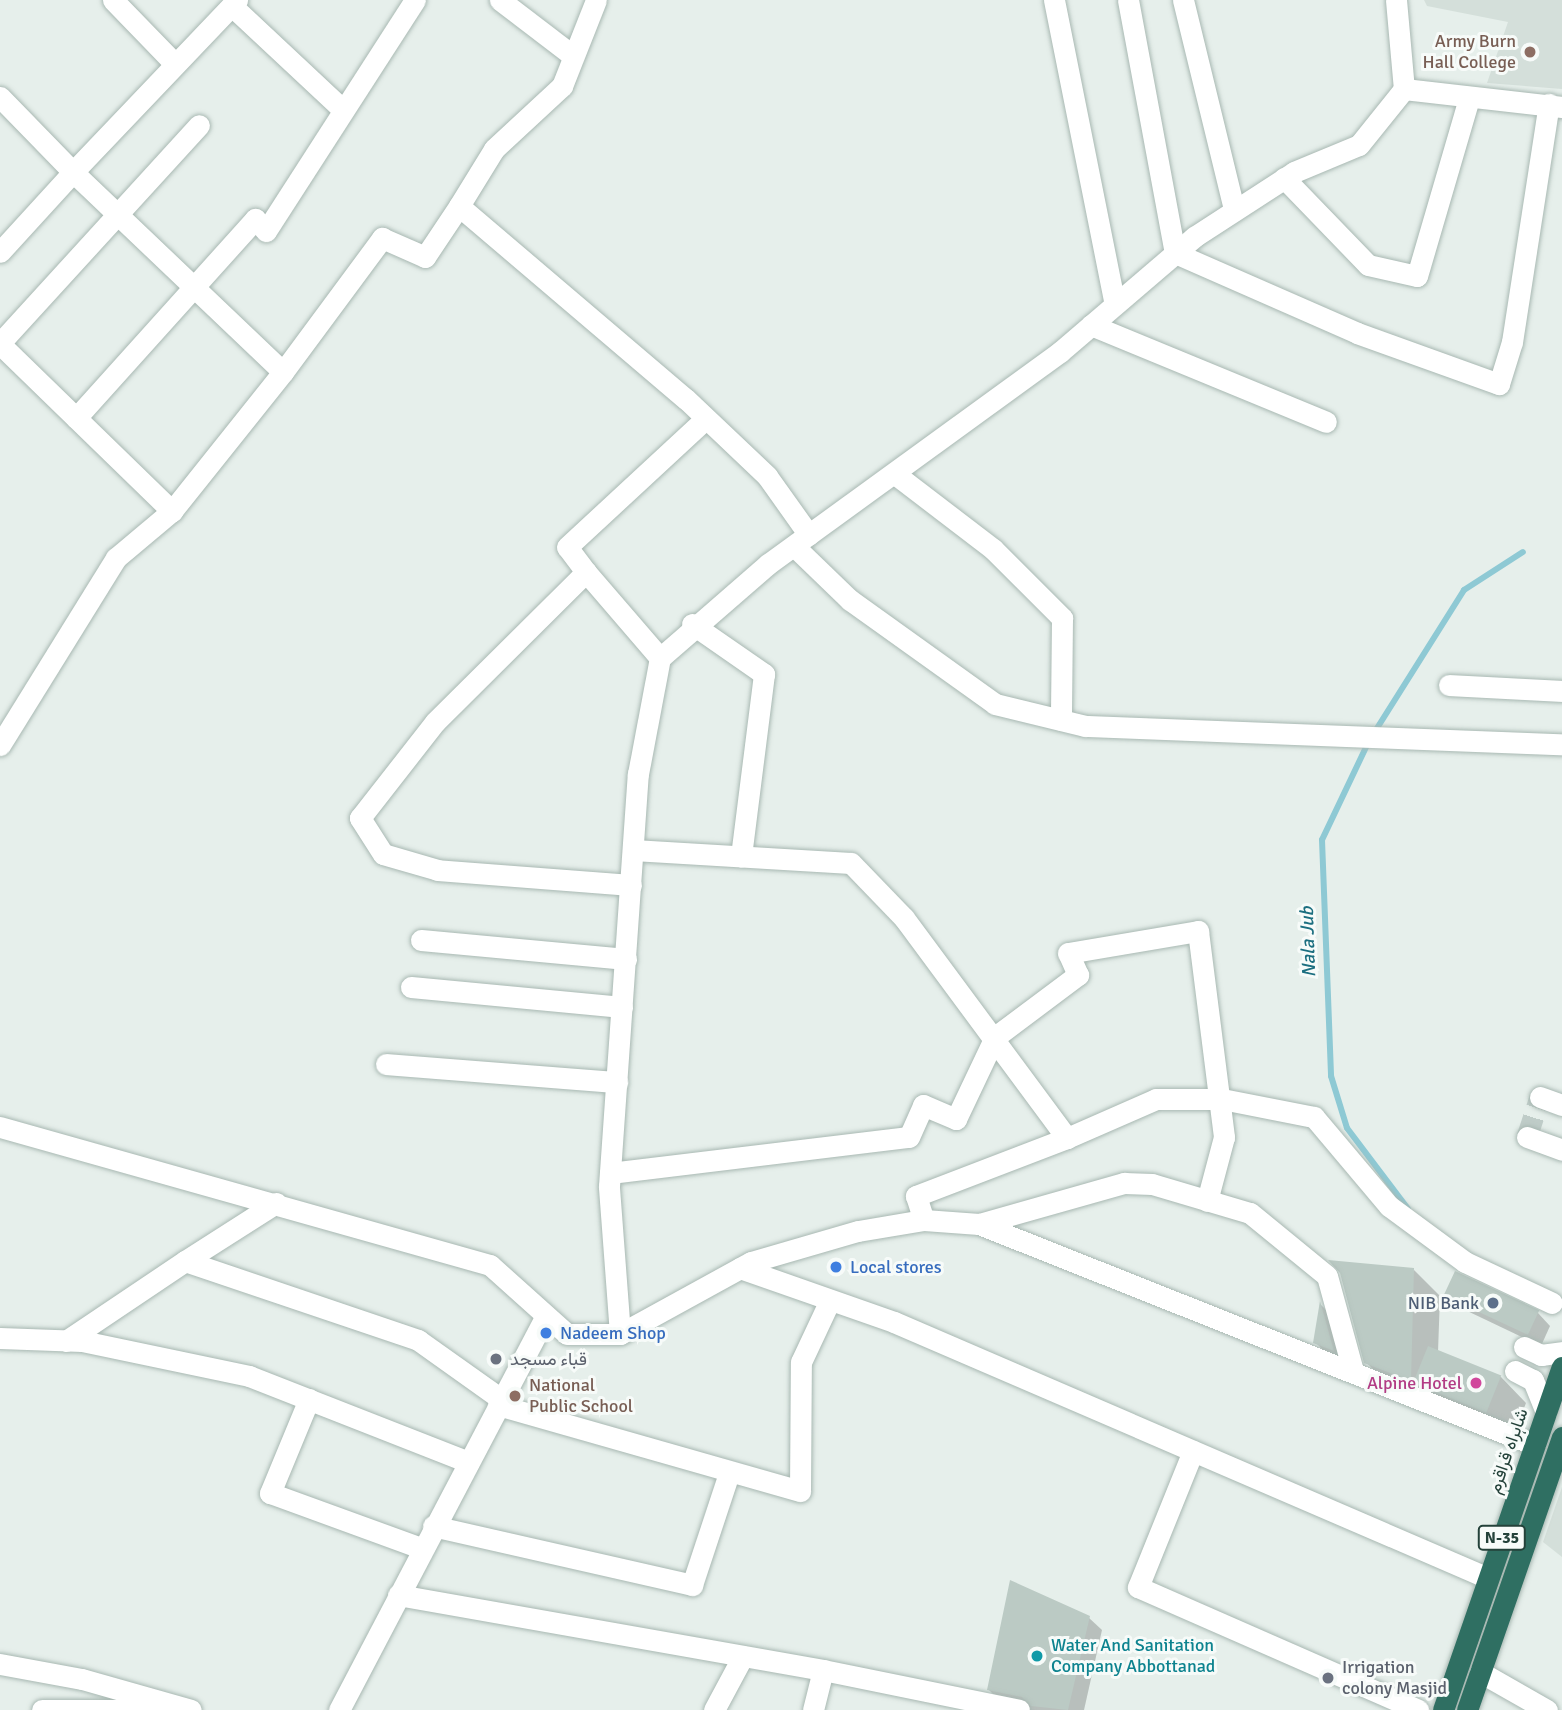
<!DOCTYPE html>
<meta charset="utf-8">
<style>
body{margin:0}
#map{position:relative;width:1562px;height:1710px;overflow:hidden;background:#e6efeb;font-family:Signika,Vazirmatn,sans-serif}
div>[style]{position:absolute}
.built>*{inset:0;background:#d4dfda}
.shadow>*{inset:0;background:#0003}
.stream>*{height:6px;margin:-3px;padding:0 3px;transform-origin:3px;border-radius:3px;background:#8ec9d4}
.building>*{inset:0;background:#bbcac4;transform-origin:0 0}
.minor-tunnel>*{height:21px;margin-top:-10.5px;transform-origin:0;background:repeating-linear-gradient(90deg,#bfccc8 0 21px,transparent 0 31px)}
.roads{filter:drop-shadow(0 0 2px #a8b8b2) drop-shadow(0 0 2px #a8b8b2)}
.minor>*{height:21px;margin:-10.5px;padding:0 10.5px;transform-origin:10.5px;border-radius:10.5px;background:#fff}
.highway>*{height:21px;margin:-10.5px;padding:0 10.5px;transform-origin:10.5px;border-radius:10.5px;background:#2f6f62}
.dots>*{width:19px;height:19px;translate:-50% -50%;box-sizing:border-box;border:4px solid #f7fbf9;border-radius:50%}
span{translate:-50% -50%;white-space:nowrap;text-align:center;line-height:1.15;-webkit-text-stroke:6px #f7fbf9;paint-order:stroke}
.shield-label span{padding:2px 5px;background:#f7fbf9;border:2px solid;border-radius:5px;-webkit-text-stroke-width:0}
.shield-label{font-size:16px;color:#24423a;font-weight:700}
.education-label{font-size:18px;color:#785e54}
.right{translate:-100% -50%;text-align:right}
.left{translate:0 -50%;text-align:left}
.shop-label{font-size:18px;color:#366cbe}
.service-label{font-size:18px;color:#4e5e75}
.worship-label{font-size:18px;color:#5b616d}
.hotel-label{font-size:18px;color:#b23c85}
.street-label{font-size:18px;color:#24423a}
.culture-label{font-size:18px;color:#0d838f}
.water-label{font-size:19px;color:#1c6f80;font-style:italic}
</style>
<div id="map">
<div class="built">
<i style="clip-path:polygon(1424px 0,1562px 0,1562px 89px,1487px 83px,1508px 22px,1427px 6px)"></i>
<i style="clip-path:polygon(1562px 1487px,1562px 1557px,1543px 1542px)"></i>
</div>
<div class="shadow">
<i style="clip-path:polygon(1414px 1270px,1440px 1296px,1438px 1352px,1501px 1377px,1526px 1403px,1513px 1437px,1392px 1389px,1366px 1362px)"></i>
<i style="clip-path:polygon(1448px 1295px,1538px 1313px,1550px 1326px,1541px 1346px,1461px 1308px)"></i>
<i style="clip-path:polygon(1321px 1305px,1346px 1329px,1341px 1368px,1315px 1342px)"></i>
<i style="clip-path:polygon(1088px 1617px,1102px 1630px,1084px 1710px,1028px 1710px,1002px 1703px,989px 1690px)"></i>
</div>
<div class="stream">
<i style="left:1374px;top:733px;width:169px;rotate:-57.8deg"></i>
<i style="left:1464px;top:590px;width:70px;rotate:-32.8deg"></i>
<i style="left:1368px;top:743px;width:107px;rotate:115.4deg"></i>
<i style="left:1322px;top:840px;width:236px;rotate:87.8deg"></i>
<i style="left:1331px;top:1076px;width:54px;rotate:72.9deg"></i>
<i style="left:1347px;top:1128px;width:101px;rotate:53deg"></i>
</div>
<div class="building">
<i style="clip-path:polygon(1328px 1260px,1414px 1268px,1411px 1381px,1364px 1363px,1340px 1273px)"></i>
<i style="left:1455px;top:1271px;width:93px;height:27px;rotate:25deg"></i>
<i style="clip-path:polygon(1320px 1301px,1334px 1351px,1313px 1343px)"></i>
<i style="left:1428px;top:1346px;width:79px;height:40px;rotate:22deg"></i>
<i style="clip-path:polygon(1010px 1580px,1090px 1616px,1068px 1710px,1031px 1706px,1022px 1697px,987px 1690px)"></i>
</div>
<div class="minor-tunnel">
<i style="left:1527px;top:1137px;width:42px;rotate:-72deg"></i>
</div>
<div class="roads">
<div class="minor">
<i style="left:113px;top:0;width:89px;rotate:45.9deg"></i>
<i style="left:500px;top:0;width:91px;rotate:37.4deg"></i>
<i style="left:1054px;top:0;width:310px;rotate:78.7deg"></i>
<i style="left:1128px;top:0;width:257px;rotate:79.5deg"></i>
<i style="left:1175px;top:253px;width:199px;rotate:23.7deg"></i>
<i style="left:1357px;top:333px;width:151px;rotate:19.8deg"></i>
<i style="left:1499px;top:384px;width:44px;rotate:-72.8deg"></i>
<i style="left:1512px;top:342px;width:241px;rotate:-81.2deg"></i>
<i style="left:1183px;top:0;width:216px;rotate:76.3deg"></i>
<i style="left:1396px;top:0;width:89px;rotate:84.9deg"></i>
<i style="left:232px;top:6px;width:151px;rotate:43.1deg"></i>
<i style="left:0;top:97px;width:105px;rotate:45.8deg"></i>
<i style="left:73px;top:172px;width:108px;rotate:132.4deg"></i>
<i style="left:1284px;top:178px;width:121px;rotate:46deg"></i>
<i style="left:1368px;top:265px;width:50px;rotate:12.7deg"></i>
<i style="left:1417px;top:276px;width:185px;rotate:-73.7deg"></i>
<i style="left:459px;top:206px;width:67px;rotate:-58.4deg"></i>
<i style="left:494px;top:149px;width:93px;rotate:-42.8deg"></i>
<i style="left:562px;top:86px;width:92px;rotate:-68.4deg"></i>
<i style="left:1091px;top:325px;width:254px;rotate:22.4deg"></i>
<i style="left:0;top:343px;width:295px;rotate:-47.6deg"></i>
<i style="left:0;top:344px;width:240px;rotate:44.2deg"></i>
<i style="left:283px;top:372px;width:167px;rotate:-53.5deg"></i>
<i style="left:382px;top:238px;width:47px;rotate:23.8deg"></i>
<i style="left:425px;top:257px;width:61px;rotate:-56.3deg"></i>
<i style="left:459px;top:206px;width:298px;rotate:40.4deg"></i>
<i style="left:686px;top:399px;width:112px;rotate:43.5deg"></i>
<i style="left:767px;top:476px;width:72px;rotate:54.6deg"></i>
<i style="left:76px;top:418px;width:268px;rotate:-48deg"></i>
<i style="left:255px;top:219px;width:16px;rotate:47deg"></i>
<i style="left:266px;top:231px;width:275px;rotate:-57.2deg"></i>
<i style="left:895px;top:474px;width:123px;rotate:37.4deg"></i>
<i style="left:993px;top:549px;width:98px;rotate:45deg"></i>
<i style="left:1062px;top:618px;width:102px;rotate:90.6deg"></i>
<i style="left:794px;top:546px;width:78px;rotate:44deg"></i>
<i style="left:850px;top:600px;width:178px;rotate:35.6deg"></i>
<i style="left:995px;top:704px;width:93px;rotate:13.7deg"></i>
<i style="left:1085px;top:726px;width:477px;rotate:2.2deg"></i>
<i style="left:586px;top:572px;width:31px;rotate:-127deg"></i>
<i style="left:567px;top:547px;width:188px;rotate:-42.8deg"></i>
<i style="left:692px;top:624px;width:88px;rotate:34.8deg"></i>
<i style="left:764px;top:674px;width:184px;rotate:97.2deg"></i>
<i style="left:1449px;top:685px;width:113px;rotate:3deg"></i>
<i style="left:0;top:745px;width:220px;rotate:-58.2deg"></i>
<i style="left:116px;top:558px;width:73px;rotate:-40deg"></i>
<i style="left:172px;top:511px;width:178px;rotate:-51.4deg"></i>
<i style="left:283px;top:372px;width:290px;rotate:-136.4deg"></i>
<i style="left:73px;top:172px;width:238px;rotate:-46.4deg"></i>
<i style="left:633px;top:850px;width:218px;rotate:3.4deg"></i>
<i style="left:851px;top:863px;width:76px;rotate:46.1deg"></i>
<i style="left:904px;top:918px;width:274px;rotate:53.5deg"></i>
<i style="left:1067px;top:1138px;width:162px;rotate:159deg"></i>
<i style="left:916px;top:1196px;width:25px;rotate:72deg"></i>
<i style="left:631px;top:885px;width:194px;rotate:-175.6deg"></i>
<i style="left:438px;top:870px;width:57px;rotate:-163.8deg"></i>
<i style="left:383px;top:854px;width:43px;rotate:-122.6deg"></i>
<i style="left:360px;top:818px;width:122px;rotate:-52deg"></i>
<i style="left:435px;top:722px;width:213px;rotate:-44.8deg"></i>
<i style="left:586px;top:572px;width:113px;rotate:49.3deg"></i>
<i style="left:421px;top:940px;width:206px;rotate:5.3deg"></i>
<i style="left:411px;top:987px;width:212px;rotate:5.4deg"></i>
<i style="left:386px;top:1064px;width:232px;rotate:4.5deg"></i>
<i style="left:1540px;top:1097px;width:23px;rotate:20deg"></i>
<i style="left:0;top:1127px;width:509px;rotate:15.73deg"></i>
<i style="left:490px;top:1265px;width:103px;rotate:41.9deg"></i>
<i style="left:567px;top:1334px;width:53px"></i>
<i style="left:620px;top:1334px;width:149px;rotate:-28.8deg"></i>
<i style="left:751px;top:1262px;width:111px;rotate:-16.2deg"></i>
<i style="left:858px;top:1231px;width:67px;rotate:-9.5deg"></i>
<i style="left:924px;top:1220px;width:55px;rotate:4.2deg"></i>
<i style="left:979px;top:1224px;width:598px;rotate:21.68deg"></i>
<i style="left:1527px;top:1137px;width:37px;rotate:20deg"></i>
<i style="left:1067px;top:1138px;width:97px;rotate:-23.7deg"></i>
<i style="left:1156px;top:1099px;width:66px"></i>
<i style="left:1222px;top:1099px;width:94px;rotate:11.1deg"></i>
<i style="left:1314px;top:1117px;width:116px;rotate:49.9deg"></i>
<i style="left:1389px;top:1206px;width:94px;rotate:36.4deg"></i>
<i style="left:1465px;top:1262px;width:96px;rotate:25.2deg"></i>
<i style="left:610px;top:1173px;width:301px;rotate:-6.9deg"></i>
<i style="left:909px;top:1137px;width:35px;rotate:-66deg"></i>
<i style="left:923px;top:1105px;width:36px;rotate:23deg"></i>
<i style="left:956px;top:1119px;width:91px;rotate:-64.6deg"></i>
<i style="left:995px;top:1037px;width:104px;rotate:-36.8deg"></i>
<i style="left:1078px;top:975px;width:24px;rotate:-114deg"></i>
<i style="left:1068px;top:953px;width:132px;rotate:-9.6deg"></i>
<i style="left:1198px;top:931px;width:208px;rotate:82.8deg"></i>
<i style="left:1224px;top:1137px;width:66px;rotate:104.9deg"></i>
<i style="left:979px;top:1224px;width:151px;rotate:-15.8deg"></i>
<i style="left:1124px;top:1183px;width:28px;rotate:2deg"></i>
<i style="left:1152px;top:1184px;width:102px;rotate:16.5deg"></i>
<i style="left:1250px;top:1213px;width:99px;rotate:39.3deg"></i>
<i style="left:1327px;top:1276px;width:98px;rotate:74.7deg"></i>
<i style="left:185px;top:1261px;width:108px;rotate:-32.5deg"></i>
<i style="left:740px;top:1268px;width:163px;rotate:19.3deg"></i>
<i style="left:894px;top:1322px;width:647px;rotate:23.31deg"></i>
<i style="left:620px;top:1334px;width:148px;rotate:-94.3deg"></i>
<i style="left:609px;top:1186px;width:413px;rotate:-86deg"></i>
<i style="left:638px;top:774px;width:118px;rotate:-79.3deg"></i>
<i style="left:660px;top:658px;width:143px;rotate:-41deg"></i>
<i style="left:768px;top:564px;width:361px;rotate:-36deg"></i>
<i style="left:1060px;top:352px;width:177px;rotate:-40.6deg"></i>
<i style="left:1194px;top:237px;width:119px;rotate:-33deg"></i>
<i style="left:1294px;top:172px;width:70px;rotate:-22.6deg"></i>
<i style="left:1359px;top:145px;width:72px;rotate:-51.2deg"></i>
<i style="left:1404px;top:89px;width:159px;rotate:6.5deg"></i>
<i style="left:0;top:1338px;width:82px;rotate:2.1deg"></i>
<i style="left:82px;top:1341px;width:171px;rotate:11.8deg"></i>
<i style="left:249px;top:1376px;width:236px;rotate:21.4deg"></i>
<i style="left:66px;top:1341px;width:143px;rotate:-33.9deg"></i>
<i style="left:185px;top:1261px;width:246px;rotate:18.7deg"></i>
<i style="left:418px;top:1340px;width:102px;rotate:35.4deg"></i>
<i style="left:1524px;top:1347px;width:19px;rotate:25deg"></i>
<i style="left:1541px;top:1355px;width:21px;rotate:-8deg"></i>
<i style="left:1515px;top:1371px;width:20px;rotate:27deg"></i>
<i style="left:1533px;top:1380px;width:35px;rotate:68deg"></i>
<i style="left:309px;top:1399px;width:102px;rotate:112.5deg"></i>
<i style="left:270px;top:1493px;width:161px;rotate:20deg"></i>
<i style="left:498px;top:1405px;width:314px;rotate:15.9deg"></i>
<i style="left:800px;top:1491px;width:129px;rotate:-89.6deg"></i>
<i style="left:801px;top:1362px;width:68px;rotate:-64.9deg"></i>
<i style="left:1193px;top:1451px;width:147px;rotate:112deg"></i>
<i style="left:1138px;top:1587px;width:306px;rotate:23.7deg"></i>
<i style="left:433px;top:1526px;width:266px;rotate:12.8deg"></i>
<i style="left:692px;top:1585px;width:118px;rotate:-71.7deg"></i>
<i style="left:398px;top:1595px;width:432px;rotate:10deg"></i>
<i style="left:0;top:1664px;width:83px;rotate:10.4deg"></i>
<i style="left:82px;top:1679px;width:113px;rotate:15.9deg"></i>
<i style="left:1480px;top:1672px;width:77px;rotate:29.6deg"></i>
<i style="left:42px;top:1710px;width:101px"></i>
<i style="left:339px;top:1710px;width:441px;rotate:-62.3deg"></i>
<i style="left:714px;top:1710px;width:61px;rotate:-61.8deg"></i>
<i style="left:813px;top:1710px;width:41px;rotate:-76deg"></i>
<i style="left:823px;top:1670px;width:200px;rotate:11.5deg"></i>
</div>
<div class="highway">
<i style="left:1443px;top:1710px;width:363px;rotate:-70.9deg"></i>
<i style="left:1467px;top:1710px;width:289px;rotate:-70.8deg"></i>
</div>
</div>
<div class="dots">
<i style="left:1530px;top:52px;background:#8d6e63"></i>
<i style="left:836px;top:1267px;background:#3f7fe0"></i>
<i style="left:1493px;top:1303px;background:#5c6f8a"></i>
<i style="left:546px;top:1333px;background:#3f7fe0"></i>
<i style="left:496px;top:1359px;background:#6b7280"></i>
<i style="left:1476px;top:1383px;background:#d1479c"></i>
<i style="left:515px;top:1396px;background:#8d6e63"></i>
<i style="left:1037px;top:1656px;background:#0f9aa8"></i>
<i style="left:1328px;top:1678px;background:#6b7280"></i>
</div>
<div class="shield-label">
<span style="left:1502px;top:1538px">N-35</span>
</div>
<div class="education-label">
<span class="right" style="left:1516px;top:52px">Army Burn<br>Hall College</span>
<span class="left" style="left:529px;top:1396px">National<br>Public School</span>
</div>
<div class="shop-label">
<span class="left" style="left:850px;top:1267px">Local stores</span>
<span class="left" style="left:560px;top:1333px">Nadeem Shop</span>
</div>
<div class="service-label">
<span class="right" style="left:1479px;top:1303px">NIB Bank</span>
</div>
<div class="worship-label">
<span class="left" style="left:510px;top:1359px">قباء مسجد</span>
<span class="left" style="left:1342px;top:1678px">Irrigation<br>colony Masjid</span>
</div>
<div class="hotel-label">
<span class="right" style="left:1462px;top:1383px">Alpine Hotel</span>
</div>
<div class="street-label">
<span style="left:1508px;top:1451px;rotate:-71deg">شاہراہ قراقرم</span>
</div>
<div class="culture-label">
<span class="left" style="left:1051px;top:1656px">Water And Sanitation<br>Company Abbottanad</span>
</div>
<div class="water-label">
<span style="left:1309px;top:942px;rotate:-92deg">Nala Jub</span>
</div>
</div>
